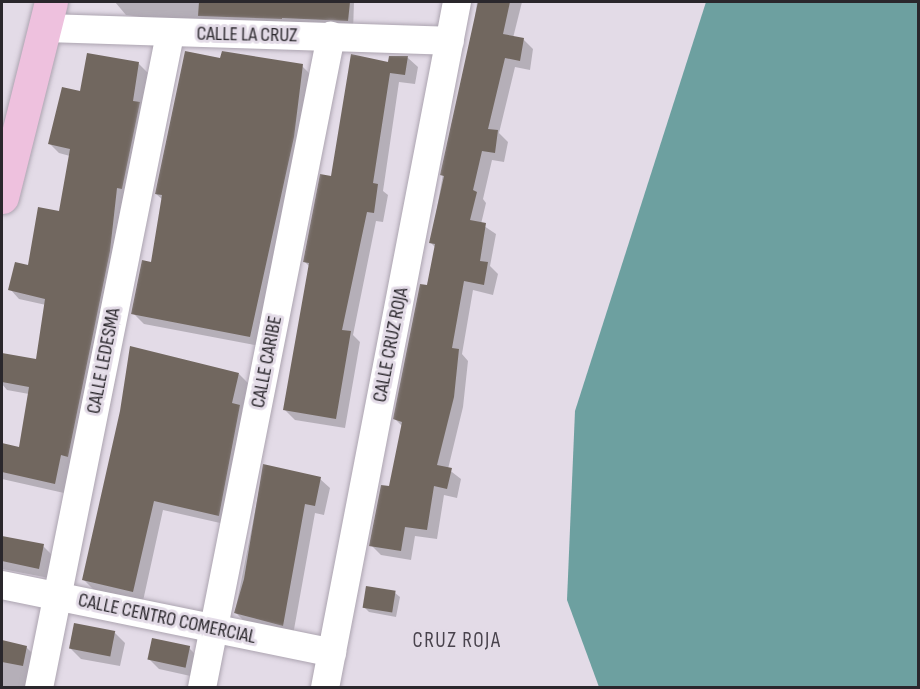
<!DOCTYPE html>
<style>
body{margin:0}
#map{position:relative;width:920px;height:689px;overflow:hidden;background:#e3dbe7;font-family:"Sofia Sans Condensed",sans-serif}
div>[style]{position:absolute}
.water>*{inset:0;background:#6da0a0}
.shadow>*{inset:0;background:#0003}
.building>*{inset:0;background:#71675f;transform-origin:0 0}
.roads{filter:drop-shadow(0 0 2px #aca4b0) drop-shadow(0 0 2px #aca4b0)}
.street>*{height:28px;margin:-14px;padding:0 14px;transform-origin:14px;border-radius:14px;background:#fff}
.primary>*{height:33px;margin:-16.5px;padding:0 16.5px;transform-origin:16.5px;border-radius:16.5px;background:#eec1de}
span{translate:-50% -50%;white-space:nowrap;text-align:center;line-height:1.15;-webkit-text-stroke:6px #e3dbe7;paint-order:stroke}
.street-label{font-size:20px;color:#2a272c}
.neighbourhood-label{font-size:21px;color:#49434d;letter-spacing:1.5px}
.frame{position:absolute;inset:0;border:3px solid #2a272c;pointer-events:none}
</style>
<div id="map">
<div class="water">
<i style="clip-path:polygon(706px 2px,918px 2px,918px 687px,599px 687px,567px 600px,575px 411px)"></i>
</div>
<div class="shadow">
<i style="clip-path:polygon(115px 2px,354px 2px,353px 31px,181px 23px,126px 15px)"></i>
<i style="clip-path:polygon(477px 2px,522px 2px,513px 38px,523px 39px,533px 49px,530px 70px,515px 67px,499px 133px,508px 142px,504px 162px,492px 160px,483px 199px,486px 203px,481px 224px,496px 234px,490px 266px,498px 274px,493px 295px,473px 290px,462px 354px,468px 361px,463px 407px,448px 469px,461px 479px,457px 498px,444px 495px,437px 539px,415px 536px,411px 560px,381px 555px,371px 545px,390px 488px,403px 427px,395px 419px,436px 248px,431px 243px,452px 122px,470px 57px)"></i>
<i style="clip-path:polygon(390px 57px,408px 58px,418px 67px,415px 84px,399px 82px,383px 191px,388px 195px,383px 222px,376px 221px,353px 335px,360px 342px,345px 428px,295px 420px,285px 410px,310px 267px,305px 262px,333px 178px)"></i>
<i style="clip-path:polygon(221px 60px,302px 66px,312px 76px,260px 346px,144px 324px,134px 314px,152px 264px,163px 200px,156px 194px)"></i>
<i style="clip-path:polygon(138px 63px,148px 73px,64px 493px,2px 479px,2px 445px,20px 449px,29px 394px,7px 390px,2px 384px,3px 354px,37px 360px,46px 305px,19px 299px,10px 289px,29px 267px,60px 213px,70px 156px,59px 153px,49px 143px,82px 93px)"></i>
<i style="clip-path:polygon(239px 374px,249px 384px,242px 410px,249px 416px,229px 525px,163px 510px,143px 601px,94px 590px,84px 580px)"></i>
<i style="clip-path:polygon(264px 466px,320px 479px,330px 488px,324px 515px,315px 513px,293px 635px,245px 622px,235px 612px)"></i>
<i style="clip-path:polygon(2px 537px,43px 546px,53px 556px,49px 578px,2px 569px)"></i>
<i style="clip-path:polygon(395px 593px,400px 597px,396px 617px,369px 612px,364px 607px)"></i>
<i style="clip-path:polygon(115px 633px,125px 643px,120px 666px,81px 659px,71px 649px)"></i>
<i style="clip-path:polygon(2px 642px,26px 647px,36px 657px,30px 688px,2px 688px)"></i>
<i style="clip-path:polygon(189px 648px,199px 658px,195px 677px,159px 669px,149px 659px)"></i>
</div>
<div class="building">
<i style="clip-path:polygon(199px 2px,350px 2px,348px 21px,282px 18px,282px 14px,282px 19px,198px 16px)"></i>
<i style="clip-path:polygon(478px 2px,510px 2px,503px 34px,524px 38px,520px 61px,505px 58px,488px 129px,498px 130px,495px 153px,482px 151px,473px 190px,477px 192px,470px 220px,486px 223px,480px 261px,488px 262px,484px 285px,464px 281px,452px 348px,459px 349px,454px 397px,437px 465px,452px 468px,447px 489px,434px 486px,427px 530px,405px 527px,401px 551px,369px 546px,381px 485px,389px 486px,402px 422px,393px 419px,420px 284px,427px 285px,435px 244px,429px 243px,444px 176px,440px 175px)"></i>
<i style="clip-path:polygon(185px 51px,220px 58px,222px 51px,303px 64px,294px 137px,250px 337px,131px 314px,142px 260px,151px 262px,162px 195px,155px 194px)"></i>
<i style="clip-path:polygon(87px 53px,139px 62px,133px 101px,140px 102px,122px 189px,117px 188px,110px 251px,69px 452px,68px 457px,61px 455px,55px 484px,2px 472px,2px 443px,19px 447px,29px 387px,2px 382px,2px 353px,36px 359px,45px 299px,8px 290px,15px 262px,28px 265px,38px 207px,59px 211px,70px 149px,48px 144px,62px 87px,80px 91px)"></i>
<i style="clip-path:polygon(351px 54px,388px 62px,389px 56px,408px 56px,405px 75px,390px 73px,373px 183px,378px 184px,374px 213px,367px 212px,342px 330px,351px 331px,336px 419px,283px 410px,309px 263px,303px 262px,320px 174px,331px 176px)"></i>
<i style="clip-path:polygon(130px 346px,239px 373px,232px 403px,240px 405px,219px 516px,154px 501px,133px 592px,82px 580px,120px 411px)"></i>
<i style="clip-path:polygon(263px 464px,321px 477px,315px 506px,305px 504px,283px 626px,234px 613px,244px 579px)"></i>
<i style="clip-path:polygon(2px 536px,44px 544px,39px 569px,2px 561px)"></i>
<i style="left:366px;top:586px;width:30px;height:22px;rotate:9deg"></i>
<i style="left:74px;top:623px;width:42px;height:26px;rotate:11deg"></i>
<i style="left:152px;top:638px;width:39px;height:22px;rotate:12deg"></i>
<i style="clip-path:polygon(2px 640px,27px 646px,23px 666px,2px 662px)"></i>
</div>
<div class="roads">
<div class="street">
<i style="left:44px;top:28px;width:406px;rotate:1.8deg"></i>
<i style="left:2px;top:585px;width:337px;rotate:11.6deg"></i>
<i style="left:39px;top:688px;width:667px;rotate:-78.67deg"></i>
<i style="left:202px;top:688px;width:665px;rotate:-78.81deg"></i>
<i style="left:325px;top:688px;width:699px;rotate:-79.11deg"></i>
</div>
<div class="primary">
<i style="left:2px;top:197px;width:201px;rotate:-75.9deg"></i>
</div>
</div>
<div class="street-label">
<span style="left:247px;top:35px;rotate:1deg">CALLE LA CRUZ</span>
<span style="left:391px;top:345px;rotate:-79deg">CALLE CRUZ ROJA</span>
<span style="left:104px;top:361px;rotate:-79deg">CALLE LEDESMA</span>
<span style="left:267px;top:362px;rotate:-79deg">CALLE CARIBE</span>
<span style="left:167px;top:619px;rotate:12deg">CALLE CENTRO COMERCIAL</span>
</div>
<div class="neighbourhood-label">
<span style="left:457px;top:641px">CRUZ ROJA</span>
</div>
<div class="frame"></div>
</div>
